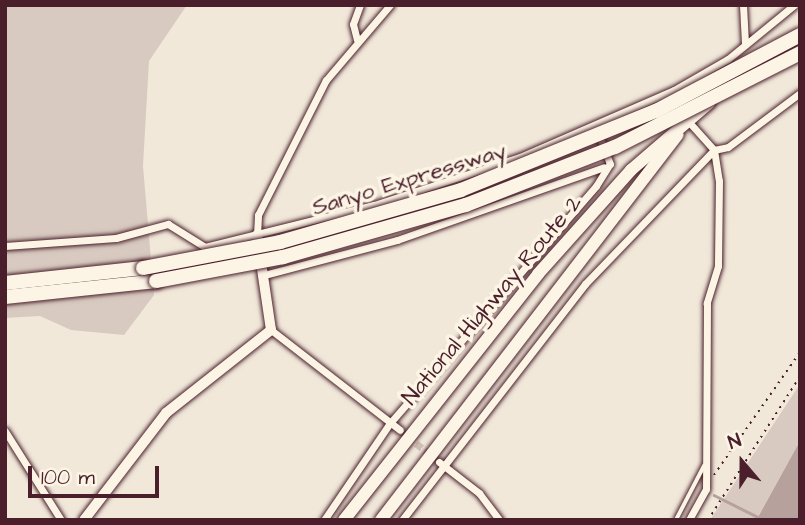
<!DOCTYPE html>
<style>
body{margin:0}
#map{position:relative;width:805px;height:525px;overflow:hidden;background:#f1e8da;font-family:"Architects Daughter",sans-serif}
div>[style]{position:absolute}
.green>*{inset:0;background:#d8cac0}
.water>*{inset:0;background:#b6a19c}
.stream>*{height:2.5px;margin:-1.25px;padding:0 1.25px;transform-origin:1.25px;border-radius:1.25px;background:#b6a19c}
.minor-tunnel>*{height:7px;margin-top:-3.5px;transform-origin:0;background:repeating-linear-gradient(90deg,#d0c0b7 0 7px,transparent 0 10.5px)}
.path>*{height:2px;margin-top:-1px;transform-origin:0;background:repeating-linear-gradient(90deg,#4a1f2b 0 2px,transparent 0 7px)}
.roads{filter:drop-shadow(0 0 2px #4a1f2b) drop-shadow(0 0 2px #4a1f2b)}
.service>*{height:3.5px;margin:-1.75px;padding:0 1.75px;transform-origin:1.75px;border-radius:1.75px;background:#fcf5e5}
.minor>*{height:7px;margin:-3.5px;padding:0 3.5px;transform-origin:3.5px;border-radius:3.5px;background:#fcf5e5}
.tertiary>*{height:10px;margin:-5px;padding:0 5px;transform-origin:5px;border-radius:5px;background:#fcf5e5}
.trunk>*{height:12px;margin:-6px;padding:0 6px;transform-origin:6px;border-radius:6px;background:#fcf5e5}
.motorway>*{height:14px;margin:-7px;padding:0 7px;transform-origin:7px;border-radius:7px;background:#fcf5e5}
.bridges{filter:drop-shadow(0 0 2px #4a1f2b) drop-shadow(0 0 2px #4a1f2b)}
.motorway-bridge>*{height:14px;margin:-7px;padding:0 7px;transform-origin:7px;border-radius:7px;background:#fcf5e5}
span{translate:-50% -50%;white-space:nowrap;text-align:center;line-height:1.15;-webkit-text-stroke:7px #fcf5e5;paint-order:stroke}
.street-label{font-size:23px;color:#4a1f2b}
.frame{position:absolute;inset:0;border:7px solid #4a1f2b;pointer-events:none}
.north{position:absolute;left:707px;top:427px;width:70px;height:70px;-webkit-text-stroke:5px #fcf5e5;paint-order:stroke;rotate:340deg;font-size:19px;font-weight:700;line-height:28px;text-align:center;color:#4a1f2b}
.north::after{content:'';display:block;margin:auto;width:24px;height:32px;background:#4a1f2b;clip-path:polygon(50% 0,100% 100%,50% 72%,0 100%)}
.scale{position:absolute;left:28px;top:466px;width:131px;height:32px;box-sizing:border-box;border:4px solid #4a1f2b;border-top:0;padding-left:9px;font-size:21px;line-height:24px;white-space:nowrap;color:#4a1f2b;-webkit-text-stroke:5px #fcf5e5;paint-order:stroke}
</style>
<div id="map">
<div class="green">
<i style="clip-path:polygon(5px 5px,187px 5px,149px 61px,143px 166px,154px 295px,124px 335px,71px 330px,40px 316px,5px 318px)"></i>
<i style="clip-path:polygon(800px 384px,800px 441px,756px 520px,710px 520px)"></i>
</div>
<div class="water">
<i style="clip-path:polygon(800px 441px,800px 520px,756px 520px,758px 517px)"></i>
</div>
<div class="stream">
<i style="left:714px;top:495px;width:49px;rotate:26.6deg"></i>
</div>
<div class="minor-tunnel">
<i style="left:400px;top:430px;width:43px;rotate:39.3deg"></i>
</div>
<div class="path">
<i style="left:5px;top:356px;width:67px;rotate:89.1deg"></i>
<i style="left:714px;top:475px;width:150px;rotate:-55deg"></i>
<i style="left:708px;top:520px;width:171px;rotate:-57.4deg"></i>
</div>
<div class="roads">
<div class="service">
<i style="left:676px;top:520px;width:61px;rotate:-62.6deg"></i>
</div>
<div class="minor">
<i style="left:743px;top:5px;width:39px;rotate:87deg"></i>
<i style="left:357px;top:40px;width:16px;rotate:-104deg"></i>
<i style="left:353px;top:24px;width:20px;rotate:-70deg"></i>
<i style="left:688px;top:121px;width:39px;rotate:48deg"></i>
<i style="left:714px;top:150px;width:31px;rotate:81deg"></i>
<i style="left:719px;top:181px;width:85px;rotate:90.7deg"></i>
<i style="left:718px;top:266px;width:39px;rotate:107deg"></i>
<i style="left:707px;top:303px;width:186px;rotate:90.3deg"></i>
<i style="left:706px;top:489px;width:35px;rotate:119deg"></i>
<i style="left:257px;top:235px;width:20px;rotate:-87deg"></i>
<i style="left:258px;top:215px;width:151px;rotate:-63.3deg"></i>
<i style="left:326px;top:80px;width:99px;rotate:-49.5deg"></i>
<i style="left:5px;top:246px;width:111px;rotate:-4.1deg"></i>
<i style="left:116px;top:238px;width:54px;rotate:-15.1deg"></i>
<i style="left:168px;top:224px;width:44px;rotate:31.9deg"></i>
<i style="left:205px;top:247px;width:174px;rotate:-14deg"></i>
<i style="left:374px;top:205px;width:154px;rotate:-18.2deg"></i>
<i style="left:520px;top:157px;width:168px;rotate:-23.5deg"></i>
<i style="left:674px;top:90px;width:62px;rotate:-29.9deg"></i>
<i style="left:728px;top:59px;width:85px;rotate:-39.3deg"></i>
<i style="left:264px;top:275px;width:138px;rotate:-14.7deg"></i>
<i style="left:397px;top:240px;width:219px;rotate:-19.4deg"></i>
<i style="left:271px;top:330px;width:163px;rotate:37.8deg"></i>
<i style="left:5px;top:431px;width:105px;rotate:57.8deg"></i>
<i style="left:439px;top:462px;width:51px;rotate:37.8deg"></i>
<i style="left:479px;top:493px;width:34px;rotate:53deg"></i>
<i style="left:324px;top:520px;width:117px;rotate:-55.8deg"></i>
<i style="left:390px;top:423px;width:314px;rotate:-49deg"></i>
<i style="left:596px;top:186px;width:26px;rotate:-58deg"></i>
<i style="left:610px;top:164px;width:33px;rotate:-111deg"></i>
<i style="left:402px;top:520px;width:299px;rotate:-52.2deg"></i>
<i style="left:585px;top:284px;width:186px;rotate:-46.1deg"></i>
<i style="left:714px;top:150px;width:14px;rotate:-12deg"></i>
<i style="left:728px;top:147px;width:90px;rotate:-36.9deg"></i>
</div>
<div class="tertiary">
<i style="left:84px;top:520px;width:135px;rotate:-52.5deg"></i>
<i style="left:166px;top:413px;width:134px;rotate:-38.3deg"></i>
<i style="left:271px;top:330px;width:96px;rotate:-98.4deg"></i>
</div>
<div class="trunk">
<i style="left:344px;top:520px;width:313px;rotate:-51.7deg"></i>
<i style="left:538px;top:274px;width:140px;rotate:-48.2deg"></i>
<i style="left:631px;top:170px;width:103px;rotate:-40.7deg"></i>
<i style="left:381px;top:520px;width:486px;rotate:-52.4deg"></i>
</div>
<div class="motorway">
<i style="left:5px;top:283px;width:139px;rotate:-6.2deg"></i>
<i style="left:5px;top:297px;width:152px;rotate:-6deg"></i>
</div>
</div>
<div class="bridges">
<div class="motorway-bridge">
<i style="left:143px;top:268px;width:139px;rotate:-10.7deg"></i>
<i style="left:280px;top:242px;width:188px;rotate:-16deg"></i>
<i style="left:461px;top:190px;width:210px;rotate:-22.1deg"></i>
<i style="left:656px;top:111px;width:163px;rotate:-27.8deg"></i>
<i style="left:156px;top:281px;width:129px;rotate:-10.7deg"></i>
<i style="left:283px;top:257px;width:190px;rotate:-15.9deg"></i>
<i style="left:466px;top:205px;width:160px;rotate:-21.3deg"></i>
<i style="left:615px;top:147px;width:208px;rotate:-26.9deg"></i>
</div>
</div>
<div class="street-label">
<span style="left:409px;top:179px;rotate:-17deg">Sanyo Expressway</span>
<span style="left:492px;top:300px;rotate:-50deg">National Highway Route 2</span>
</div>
<div class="frame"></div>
<div class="north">N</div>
<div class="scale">100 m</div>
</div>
